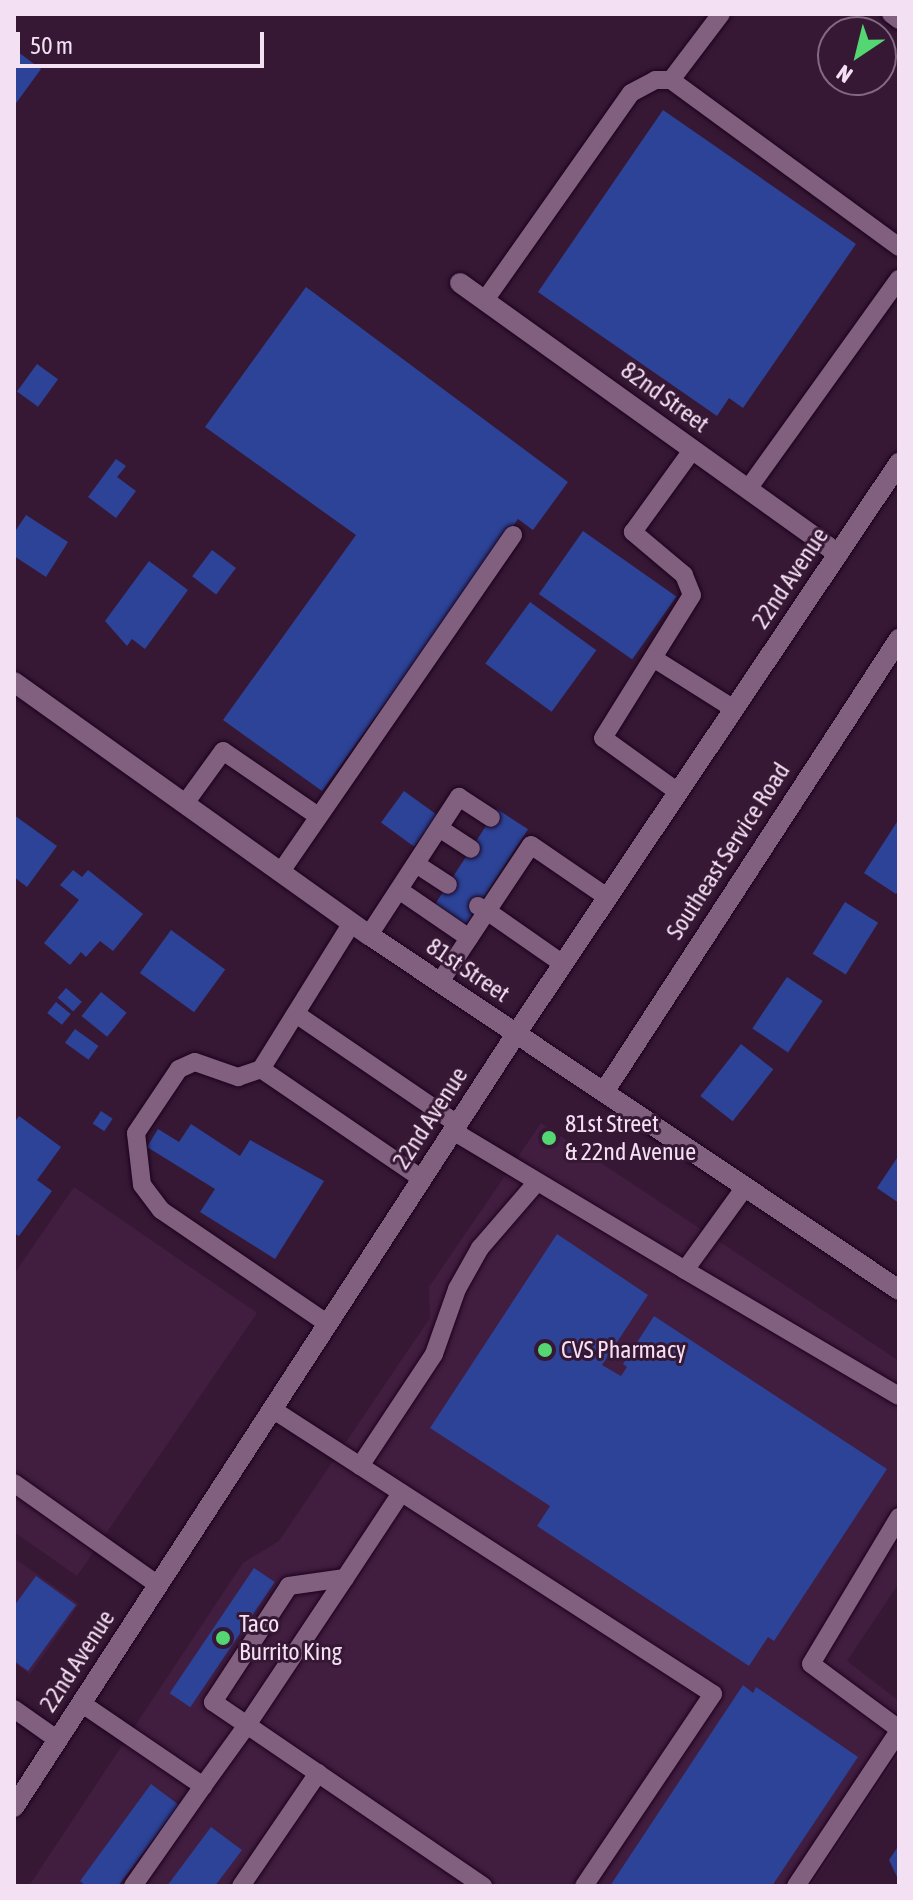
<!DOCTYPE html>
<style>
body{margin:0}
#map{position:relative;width:913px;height:1900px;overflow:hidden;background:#361835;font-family:"Asap Condensed",sans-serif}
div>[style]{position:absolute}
.built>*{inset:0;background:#411d40}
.building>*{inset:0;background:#2c4397;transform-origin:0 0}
.roads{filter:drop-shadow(0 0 2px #1c021c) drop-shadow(0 0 2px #1c021c)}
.service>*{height:18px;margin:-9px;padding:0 9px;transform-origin:9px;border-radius:9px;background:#815f7f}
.minor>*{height:20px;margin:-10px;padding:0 10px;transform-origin:10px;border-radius:10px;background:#815f7f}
.tertiary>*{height:20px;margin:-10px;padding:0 10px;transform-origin:10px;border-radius:10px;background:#815f7f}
.dots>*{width:22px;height:22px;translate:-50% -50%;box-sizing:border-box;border:4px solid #361835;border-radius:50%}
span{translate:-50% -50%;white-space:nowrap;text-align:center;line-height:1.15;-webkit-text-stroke:6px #361835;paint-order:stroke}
.street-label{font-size:24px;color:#f4e0f3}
.poi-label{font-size:24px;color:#f4e0f3}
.left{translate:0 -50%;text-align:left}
.frame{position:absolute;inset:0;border:16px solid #f4e0f3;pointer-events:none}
.north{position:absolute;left:817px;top:16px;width:80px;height:80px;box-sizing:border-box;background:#361835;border:2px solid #826881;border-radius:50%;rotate:215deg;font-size:22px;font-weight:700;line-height:32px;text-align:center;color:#f4e0f3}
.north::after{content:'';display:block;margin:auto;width:28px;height:36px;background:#54d672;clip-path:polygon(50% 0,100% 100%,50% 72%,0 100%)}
.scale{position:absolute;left:16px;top:32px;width:248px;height:36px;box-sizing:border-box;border:4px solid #f4e0f3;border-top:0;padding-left:10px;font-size:24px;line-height:28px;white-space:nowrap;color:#f4e0f3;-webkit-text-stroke:6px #361835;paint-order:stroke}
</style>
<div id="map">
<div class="built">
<i style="clip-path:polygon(541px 1123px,899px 1361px,899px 1583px,847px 1661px,899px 1701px,899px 1755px,812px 1886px,29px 1886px,243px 1563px,279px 1541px,430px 1318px,429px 1287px)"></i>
<i style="clip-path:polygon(74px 1187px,257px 1313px,77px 1576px,14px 1532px,14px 1274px)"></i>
<i style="clip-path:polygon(14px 1558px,79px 1604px,30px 1674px,14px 1663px)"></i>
</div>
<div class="building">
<i style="clip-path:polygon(14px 49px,41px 69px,14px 106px)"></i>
<i style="clip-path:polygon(663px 110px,856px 244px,743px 408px,729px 398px,717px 416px,538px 292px)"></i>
<i style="clip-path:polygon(306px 287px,568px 482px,533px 530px,518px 519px,322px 791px,223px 720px,356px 535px,205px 427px)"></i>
<i style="left:37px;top:364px;width:26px;height:34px;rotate:36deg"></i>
<i style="clip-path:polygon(116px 459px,126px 466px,117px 477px,136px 491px,116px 518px,88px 497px)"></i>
<i style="clip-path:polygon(26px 515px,68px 542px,46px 577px,14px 556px,14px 533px)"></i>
<i style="left:583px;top:531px;width:114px;height:77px;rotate:35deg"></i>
<i style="left:212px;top:550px;width:30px;height:33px;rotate:37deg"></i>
<i style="clip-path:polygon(149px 561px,188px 590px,145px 649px,132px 639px,127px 646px,105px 621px)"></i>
<i style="left:530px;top:602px;width:82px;height:76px;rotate:36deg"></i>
<i style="left:404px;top:791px;width:41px;height:39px;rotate:36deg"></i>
<i style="left:497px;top:809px;width:37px;height:114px;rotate:33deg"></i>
<i style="clip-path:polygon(14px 815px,57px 846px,27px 887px,14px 877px)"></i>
<i style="clip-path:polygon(897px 822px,899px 890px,896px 894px,864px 873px)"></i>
<i style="clip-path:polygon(73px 870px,82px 877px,88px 870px,143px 914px,113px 951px,100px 941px,86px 957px,81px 952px,70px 965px,44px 943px,79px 900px,60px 885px)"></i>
<i style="left:845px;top:902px;width:39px;height:61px;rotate:32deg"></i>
<i style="left:171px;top:930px;width:67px;height:53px;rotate:36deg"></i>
<i style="left:787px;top:977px;width:43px;height:62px;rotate:34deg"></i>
<i style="left:66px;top:988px;width:21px;height:13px;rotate:41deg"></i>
<i style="left:101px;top:992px;width:33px;height:31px;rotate:39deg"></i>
<i style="left:56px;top:1002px;width:19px;height:14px;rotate:39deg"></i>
<i style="left:75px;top:1029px;width:29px;height:17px;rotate:36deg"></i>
<i style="left:741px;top:1044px;width:41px;height:66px;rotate:38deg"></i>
<i style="left:101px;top:1111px;width:14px;height:15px;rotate:34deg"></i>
<i style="clip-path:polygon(19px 1116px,61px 1147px,37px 1180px,52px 1191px,19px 1236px,14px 1233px,14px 1123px)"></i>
<i style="clip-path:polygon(191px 1124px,240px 1156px,250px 1140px,324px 1181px,275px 1259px,200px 1212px,215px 1189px,147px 1147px,158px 1129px,179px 1142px)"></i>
<i style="clip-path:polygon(899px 1155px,899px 1203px,877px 1188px)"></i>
<i style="clip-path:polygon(557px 1234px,648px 1295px,602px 1365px,621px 1376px,627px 1367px,623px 1364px,654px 1316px,887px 1469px,774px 1641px,768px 1637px,749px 1666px,537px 1526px,550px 1506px,430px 1428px)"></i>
<i style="left:254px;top:1568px;width:25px;height:151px;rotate:34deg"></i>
<i style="clip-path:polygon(36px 1576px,76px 1605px,28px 1671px,14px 1661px,14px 1606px)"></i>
<i style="clip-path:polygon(743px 1685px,753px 1693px,756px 1687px,858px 1757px,772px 1886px,610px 1886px)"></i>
<i style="clip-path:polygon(151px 1784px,179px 1805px,118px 1886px,86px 1886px,80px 1881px)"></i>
<i style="clip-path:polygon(211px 1827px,242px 1850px,215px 1886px,167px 1886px)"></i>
<i style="clip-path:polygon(899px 1845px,899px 1881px,889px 1860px)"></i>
</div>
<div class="roads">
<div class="service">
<i style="left:891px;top:14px;width:10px;rotate:37deg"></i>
<i style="left:671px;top:80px;width:283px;rotate:36.2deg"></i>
<i style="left:485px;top:300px;width:253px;rotate:-54.8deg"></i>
<i style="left:631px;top:93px;width:27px;rotate:-28deg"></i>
<i style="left:655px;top:80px;width:16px"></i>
<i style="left:671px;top:80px;width:83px;rotate:-52.9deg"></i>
<i style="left:748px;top:489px;width:259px;rotate:-54.3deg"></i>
<i style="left:653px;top:658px;width:96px;rotate:32.2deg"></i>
<i style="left:678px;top:792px;width:92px;rotate:-144.2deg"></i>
<i style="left:603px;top:738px;width:168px;rotate:-58.1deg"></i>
<i style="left:692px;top:595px;width:22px;rotate:-112deg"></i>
<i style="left:684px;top:575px;width:67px;rotate:-139.9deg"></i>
<i style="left:633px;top:532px;width:102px;rotate:-54.1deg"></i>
<i style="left:186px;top:802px;width:63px;rotate:-54deg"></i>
<i style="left:223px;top:751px;width:115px;rotate:34.4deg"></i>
<i style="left:439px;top:828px;width:38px;rotate:33deg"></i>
<i style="left:416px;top:864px;width:38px;rotate:33deg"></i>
<i style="left:282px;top:870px;width:407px;rotate:-55.4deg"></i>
<i style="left:399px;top:890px;width:85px;rotate:34.4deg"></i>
<i style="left:478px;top:906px;width:10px;rotate:29deg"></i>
<i style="left:487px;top:911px;width:79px;rotate:-56.3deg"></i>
<i style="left:531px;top:845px;width:92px;rotate:34.4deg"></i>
<i style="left:369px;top:935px;width:165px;rotate:-56.9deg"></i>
<i style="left:459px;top:797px;width:38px;rotate:33deg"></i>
<i style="left:440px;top:982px;width:85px;rotate:-56.5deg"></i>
<i style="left:487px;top:911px;width:93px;rotate:34.9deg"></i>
<i style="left:296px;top:1014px;width:195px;rotate:34.3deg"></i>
<i style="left:261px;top:1069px;width:195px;rotate:34.3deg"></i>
<i style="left:453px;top:1131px;width:270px;rotate:30.9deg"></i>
<i style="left:685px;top:1270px;width:102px;rotate:-54.1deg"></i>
<i style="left:685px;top:1270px;width:248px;rotate:30.5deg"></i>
<i style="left:328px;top:1324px;width:202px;rotate:-145.7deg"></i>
<i style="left:161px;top:1210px;width:31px;rotate:-127deg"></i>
<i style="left:142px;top:1185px;width:52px;rotate:-96.6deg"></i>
<i style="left:136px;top:1133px;width:77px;rotate:-56.1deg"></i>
<i style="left:179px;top:1069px;width:17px;rotate:-24deg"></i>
<i style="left:195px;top:1062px;width:46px;rotate:19.2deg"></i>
<i style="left:238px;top:1077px;width:24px;rotate:-19deg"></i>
<i style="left:261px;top:1069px;width:172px;rotate:-58.1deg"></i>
<i style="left:272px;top:1409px;width:525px;rotate:32.87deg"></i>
<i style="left:713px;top:1694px;width:231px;rotate:123.9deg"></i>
<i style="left:360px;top:1466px;width:134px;rotate:-56.5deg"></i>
<i style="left:434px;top:1354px;width:69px;rotate:-70.5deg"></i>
<i style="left:457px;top:1289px;width:47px;rotate:-60.7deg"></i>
<i style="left:480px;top:1248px;width:87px;rotate:-49.2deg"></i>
<i style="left:14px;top:1483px;width:176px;rotate:35.3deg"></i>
<i style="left:899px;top:1517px;width:171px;rotate:120.9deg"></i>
<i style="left:811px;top:1664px;width:109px;rotate:36.5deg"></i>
<i style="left:345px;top:1578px;width:57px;rotate:171.9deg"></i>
<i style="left:289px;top:1586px;width:139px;rotate:123.2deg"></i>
<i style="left:213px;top:1702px;width:41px;rotate:34.1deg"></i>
<i style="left:247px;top:1725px;width:177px;rotate:-56.3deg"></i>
<i style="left:345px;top:1578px;width:102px;rotate:-56.6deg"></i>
<i style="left:81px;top:1703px;width:148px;rotate:34.2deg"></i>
<i style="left:203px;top:1786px;width:75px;rotate:-54.2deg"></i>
<i style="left:247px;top:1725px;width:286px;rotate:34.3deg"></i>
<i style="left:14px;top:1709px;width:54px;rotate:35.2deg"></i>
<i style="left:133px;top:1886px;width:122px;rotate:-55deg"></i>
<i style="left:241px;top:1886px;width:137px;rotate:-55.7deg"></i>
<i style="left:796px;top:1886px;width:186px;rotate:-56.4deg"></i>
</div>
<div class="minor">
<i style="left:460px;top:283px;width:465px;rotate:35.6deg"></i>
<i style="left:14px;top:682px;width:436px;rotate:35.5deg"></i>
<i style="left:369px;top:935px;width:638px;rotate:33.81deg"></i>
<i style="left:604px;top:1092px;width:541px;rotate:-56.93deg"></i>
</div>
<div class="tertiary">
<i style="left:14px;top:1807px;width:922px;rotate:-57deg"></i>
<i style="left:516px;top:1034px;width:688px;rotate:-56.15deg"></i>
</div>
</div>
<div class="dots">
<i style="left:549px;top:1138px;background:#54d672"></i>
<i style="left:545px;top:1350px;background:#54d672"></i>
<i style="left:223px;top:1638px;background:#54d672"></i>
</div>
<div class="street-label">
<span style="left:665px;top:397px;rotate:36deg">82nd Street</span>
<span style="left:790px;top:578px;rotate:-56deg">22nd Avenue</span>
<span style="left:728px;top:851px;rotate:-57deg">Southeast Service Road</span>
<span style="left:468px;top:970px;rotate:34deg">81st Street</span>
<span style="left:430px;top:1118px;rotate:-57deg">22nd Avenue</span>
<span style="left:77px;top:1661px;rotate:-57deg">22nd Avenue</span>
</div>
<div class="poi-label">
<span class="left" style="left:565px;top:1138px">81st Street<br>&amp; 22nd Avenue</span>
<span class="left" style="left:561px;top:1350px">CVS Pharmacy</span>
<span class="left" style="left:239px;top:1638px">Taco<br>Burrito King</span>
</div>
<div class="frame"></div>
<div class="north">N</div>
<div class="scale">50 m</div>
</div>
